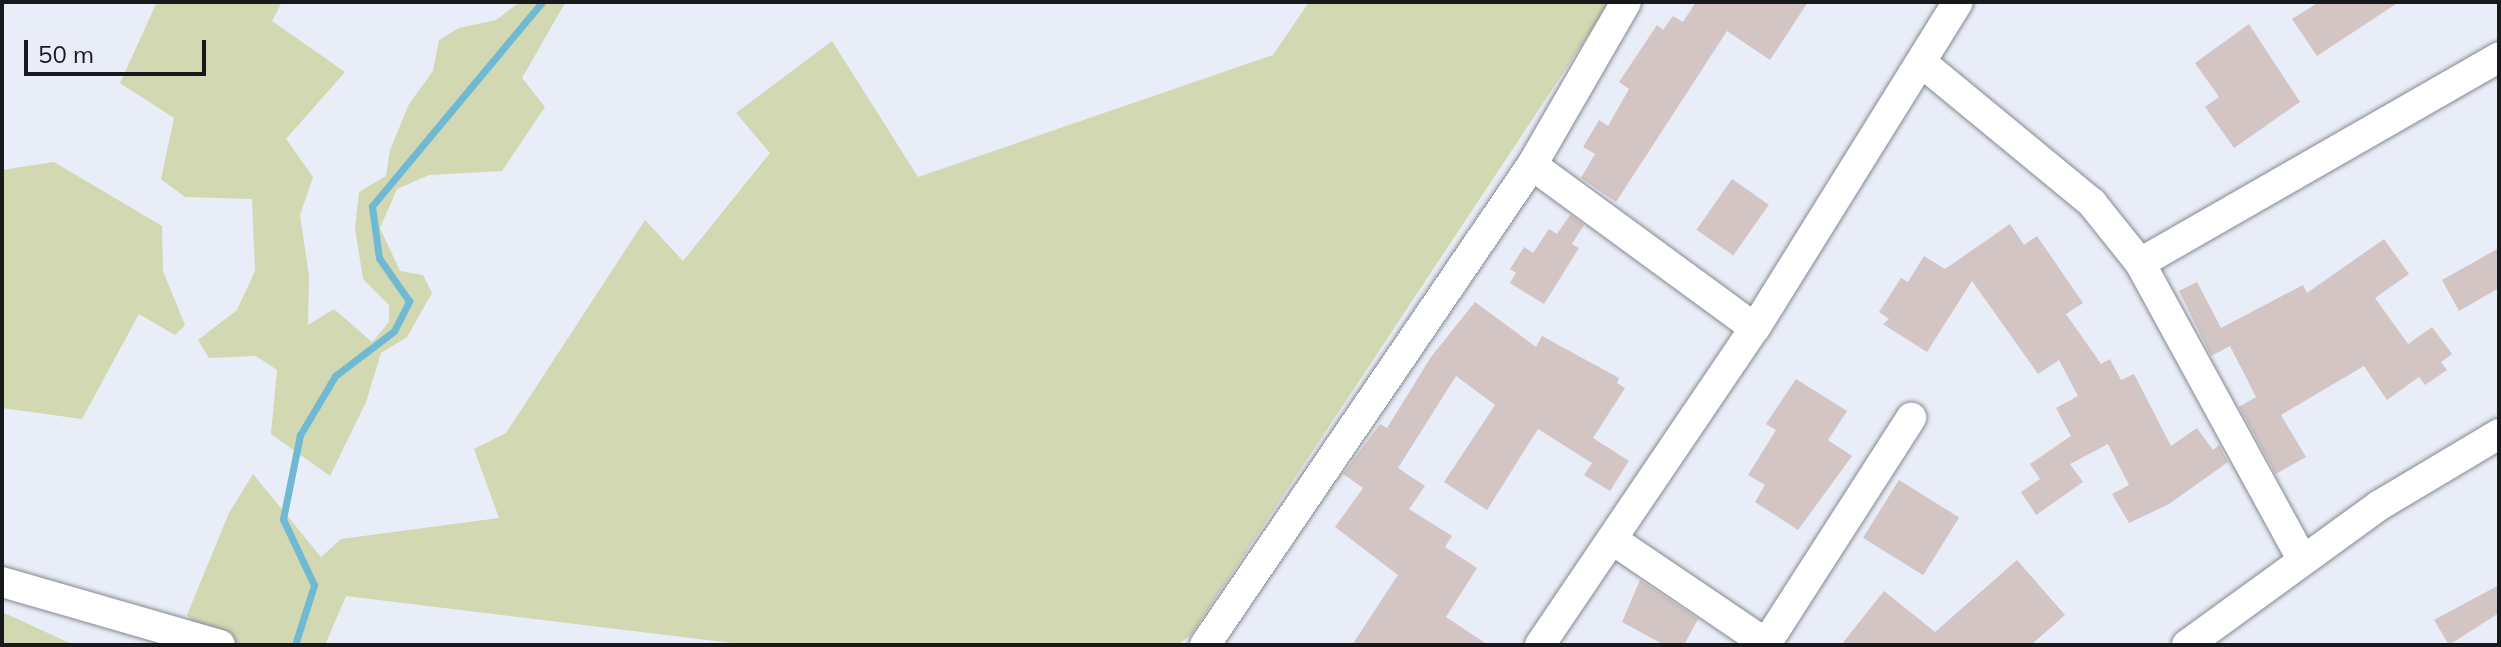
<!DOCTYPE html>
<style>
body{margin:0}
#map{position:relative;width:2501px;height:647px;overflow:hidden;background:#e9edf7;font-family:Mulish,sans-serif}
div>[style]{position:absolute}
.green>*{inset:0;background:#d1d8b2}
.stream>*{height:7px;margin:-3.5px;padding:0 3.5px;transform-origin:3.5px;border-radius:3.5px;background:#6fb9d3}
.building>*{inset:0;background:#d2c5c4;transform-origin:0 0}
.roads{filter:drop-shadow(0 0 2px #858891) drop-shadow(0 0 2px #858891)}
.minor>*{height:30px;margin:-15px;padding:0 15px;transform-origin:15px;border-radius:15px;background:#fff}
span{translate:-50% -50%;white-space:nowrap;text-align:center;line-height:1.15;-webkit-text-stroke:7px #e9edf7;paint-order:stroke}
.frame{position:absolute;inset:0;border:4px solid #18191d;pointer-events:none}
.scale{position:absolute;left:24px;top:40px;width:182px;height:36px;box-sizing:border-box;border:4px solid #18191d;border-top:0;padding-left:10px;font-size:24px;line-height:28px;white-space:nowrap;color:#18191d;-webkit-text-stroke:6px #e9edf7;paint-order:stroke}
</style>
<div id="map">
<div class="green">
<i style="clip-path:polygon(157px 2px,282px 2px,272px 21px,345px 72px,286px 139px,313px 177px,300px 215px,309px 276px,308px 325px,334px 309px,372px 342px,389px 322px,389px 305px,363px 279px,355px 228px,359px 192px,386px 176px,390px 150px,409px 104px,433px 71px,439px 40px,459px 28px,496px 20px,520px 2px,565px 3px,522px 78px,545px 107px,502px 171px,429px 175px,397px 189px,380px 228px,400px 271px,423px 275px,432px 293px,407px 337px,381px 353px,366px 402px,330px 476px,271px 434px,277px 370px,256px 356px,209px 358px,198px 340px,237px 310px,255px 271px,252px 199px,185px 197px,161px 179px,174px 118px,120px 83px)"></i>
<i style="clip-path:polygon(1309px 2px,1610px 2px,1191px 635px,1177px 645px,748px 645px,346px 596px,325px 645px,216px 645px,187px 615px,229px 513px,253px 474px,321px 557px,341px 539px,499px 518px,474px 449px,506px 433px,645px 220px,683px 261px,770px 153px,736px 113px,832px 41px,918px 177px,1273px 55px)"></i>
<i style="clip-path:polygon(54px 162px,162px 226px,163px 271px,185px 325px,175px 335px,139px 314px,82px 419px,2px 408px,2px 170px)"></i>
<i style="clip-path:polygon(2px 612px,74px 645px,2px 645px)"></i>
</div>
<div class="stream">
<i style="left:295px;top:645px;width:63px;rotate:-72.4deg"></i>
<i style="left:314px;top:585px;width:73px;rotate:-115.2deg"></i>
<i style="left:283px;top:519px;width:86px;rotate:-78.6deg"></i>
<i style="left:300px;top:435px;width:69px;rotate:-59.3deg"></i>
<i style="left:335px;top:376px;width:74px;rotate:-37.3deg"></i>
<i style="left:394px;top:331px;width:34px;rotate:-63deg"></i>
<i style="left:409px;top:301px;width:52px;rotate:-124.9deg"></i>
<i style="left:379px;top:258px;width:52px;rotate:-97.7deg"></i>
<i style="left:372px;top:206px;width:266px;rotate:-50.2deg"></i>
</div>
<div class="building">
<i style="clip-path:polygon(1696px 2px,1808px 2px,1770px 60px,1727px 31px,1616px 202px,1581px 178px,1595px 154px,1583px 147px,1599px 120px,1608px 126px,1629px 89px,1619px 82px,1657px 25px,1663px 30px,1673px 16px,1683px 22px)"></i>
<i style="clip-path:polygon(2319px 2px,2399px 2px,2317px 56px,2292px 19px)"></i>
<i style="clip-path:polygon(2249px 24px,2300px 102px,2234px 148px,2205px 107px,2219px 97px,2195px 63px)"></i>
<i style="left:1732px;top:179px;width:45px;height:62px;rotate:35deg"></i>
<i style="clip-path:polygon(1570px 215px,1584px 225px,1572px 244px,1579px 248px,1544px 304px,1510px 283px,1516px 273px,1510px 269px,1524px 247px,1533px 253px,1549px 229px,1557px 234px)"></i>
<i style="clip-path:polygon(2010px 224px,2024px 245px,2037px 236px,2083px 303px,2066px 314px,2101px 364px,2110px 359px,2121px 380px,2134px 374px,2171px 446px,2197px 428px,2213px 450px,2219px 445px,2228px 462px,2169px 504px,2129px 523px,2112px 494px,2129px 485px,2108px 444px,2070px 464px,2083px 482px,2036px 515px,2021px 492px,2040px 479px,2030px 464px,2071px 436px,2056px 408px,2078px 396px,2059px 360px,2038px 374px,1972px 281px,1927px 352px,1883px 324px,1889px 319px,1879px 312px,1901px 278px,1908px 282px,1924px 256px,1945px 269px)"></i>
<i style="clip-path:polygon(2384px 239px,2409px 274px,2375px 298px,2408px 344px,2432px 327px,2452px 354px,2441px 362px,2447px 370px,2425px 385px,2419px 377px,2387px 400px,2364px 366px,2281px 415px,2306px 457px,2276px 474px,2239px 407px,2256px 397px,2230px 346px,2211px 356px,2179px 291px,2197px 282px,2221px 328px,2303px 285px,2307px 293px)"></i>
<i style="clip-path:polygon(2499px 248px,2499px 288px,2459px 311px,2442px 280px)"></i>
<i style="clip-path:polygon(1475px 302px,1536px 347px,1542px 336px,1619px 378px,1617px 383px,1625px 388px,1593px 438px,1629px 461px,1610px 491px,1584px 475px,1592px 463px,1538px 429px,1487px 510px,1444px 482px,1495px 405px,1456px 376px,1398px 468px,1425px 486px,1409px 509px,1452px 536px,1445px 547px,1477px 568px,1446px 617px,1488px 645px,1352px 645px,1398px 575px,1335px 527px,1363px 488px,1343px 474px,1380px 424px,1387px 428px,1431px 357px)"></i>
<i style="clip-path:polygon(1796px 379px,1847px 411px,1828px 440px,1852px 456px,1798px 530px,1755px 502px,1765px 485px,1748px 475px,1776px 430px,1766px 424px)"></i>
<i style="left:1899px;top:480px;width:71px;height:68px;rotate:32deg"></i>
<i style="clip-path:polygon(2017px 560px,2065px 615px,2031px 645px,1841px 645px,1884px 591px,1935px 632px)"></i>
<i style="clip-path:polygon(1640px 580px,1698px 619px,1684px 645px,1664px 645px,1622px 622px)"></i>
<i style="clip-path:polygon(2499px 585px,2499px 613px,2449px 645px,2434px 620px)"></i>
</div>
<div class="roads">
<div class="minor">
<i style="left:1921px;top:62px;width:222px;rotate:39.5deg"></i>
<i style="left:2092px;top:203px;width:77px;rotate:51.3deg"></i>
<i style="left:2140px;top:263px;width:337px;rotate:61.3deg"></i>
<i style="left:1532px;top:165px;width:276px;rotate:36.2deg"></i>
<i style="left:2140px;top:263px;width:414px;rotate:-29.8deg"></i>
<i style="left:1613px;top:540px;width:187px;rotate:34.1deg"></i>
<i style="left:2px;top:582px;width:227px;rotate:16.1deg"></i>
<i style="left:1766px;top:644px;width:269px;rotate:-57.3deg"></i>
<i style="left:1205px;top:645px;width:581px;rotate:-55.74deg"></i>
<i style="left:1532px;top:165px;width:188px;rotate:-60deg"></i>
<i style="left:1540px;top:645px;width:383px;rotate:-55.9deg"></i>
<i style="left:1755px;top:328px;width:384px;rotate:-58.1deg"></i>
<i style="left:2187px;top:645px;width:238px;rotate:-36deg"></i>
<i style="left:2380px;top:505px;width:139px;rotate:-30.8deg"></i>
</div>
</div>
<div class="frame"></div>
<div class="scale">50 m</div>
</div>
